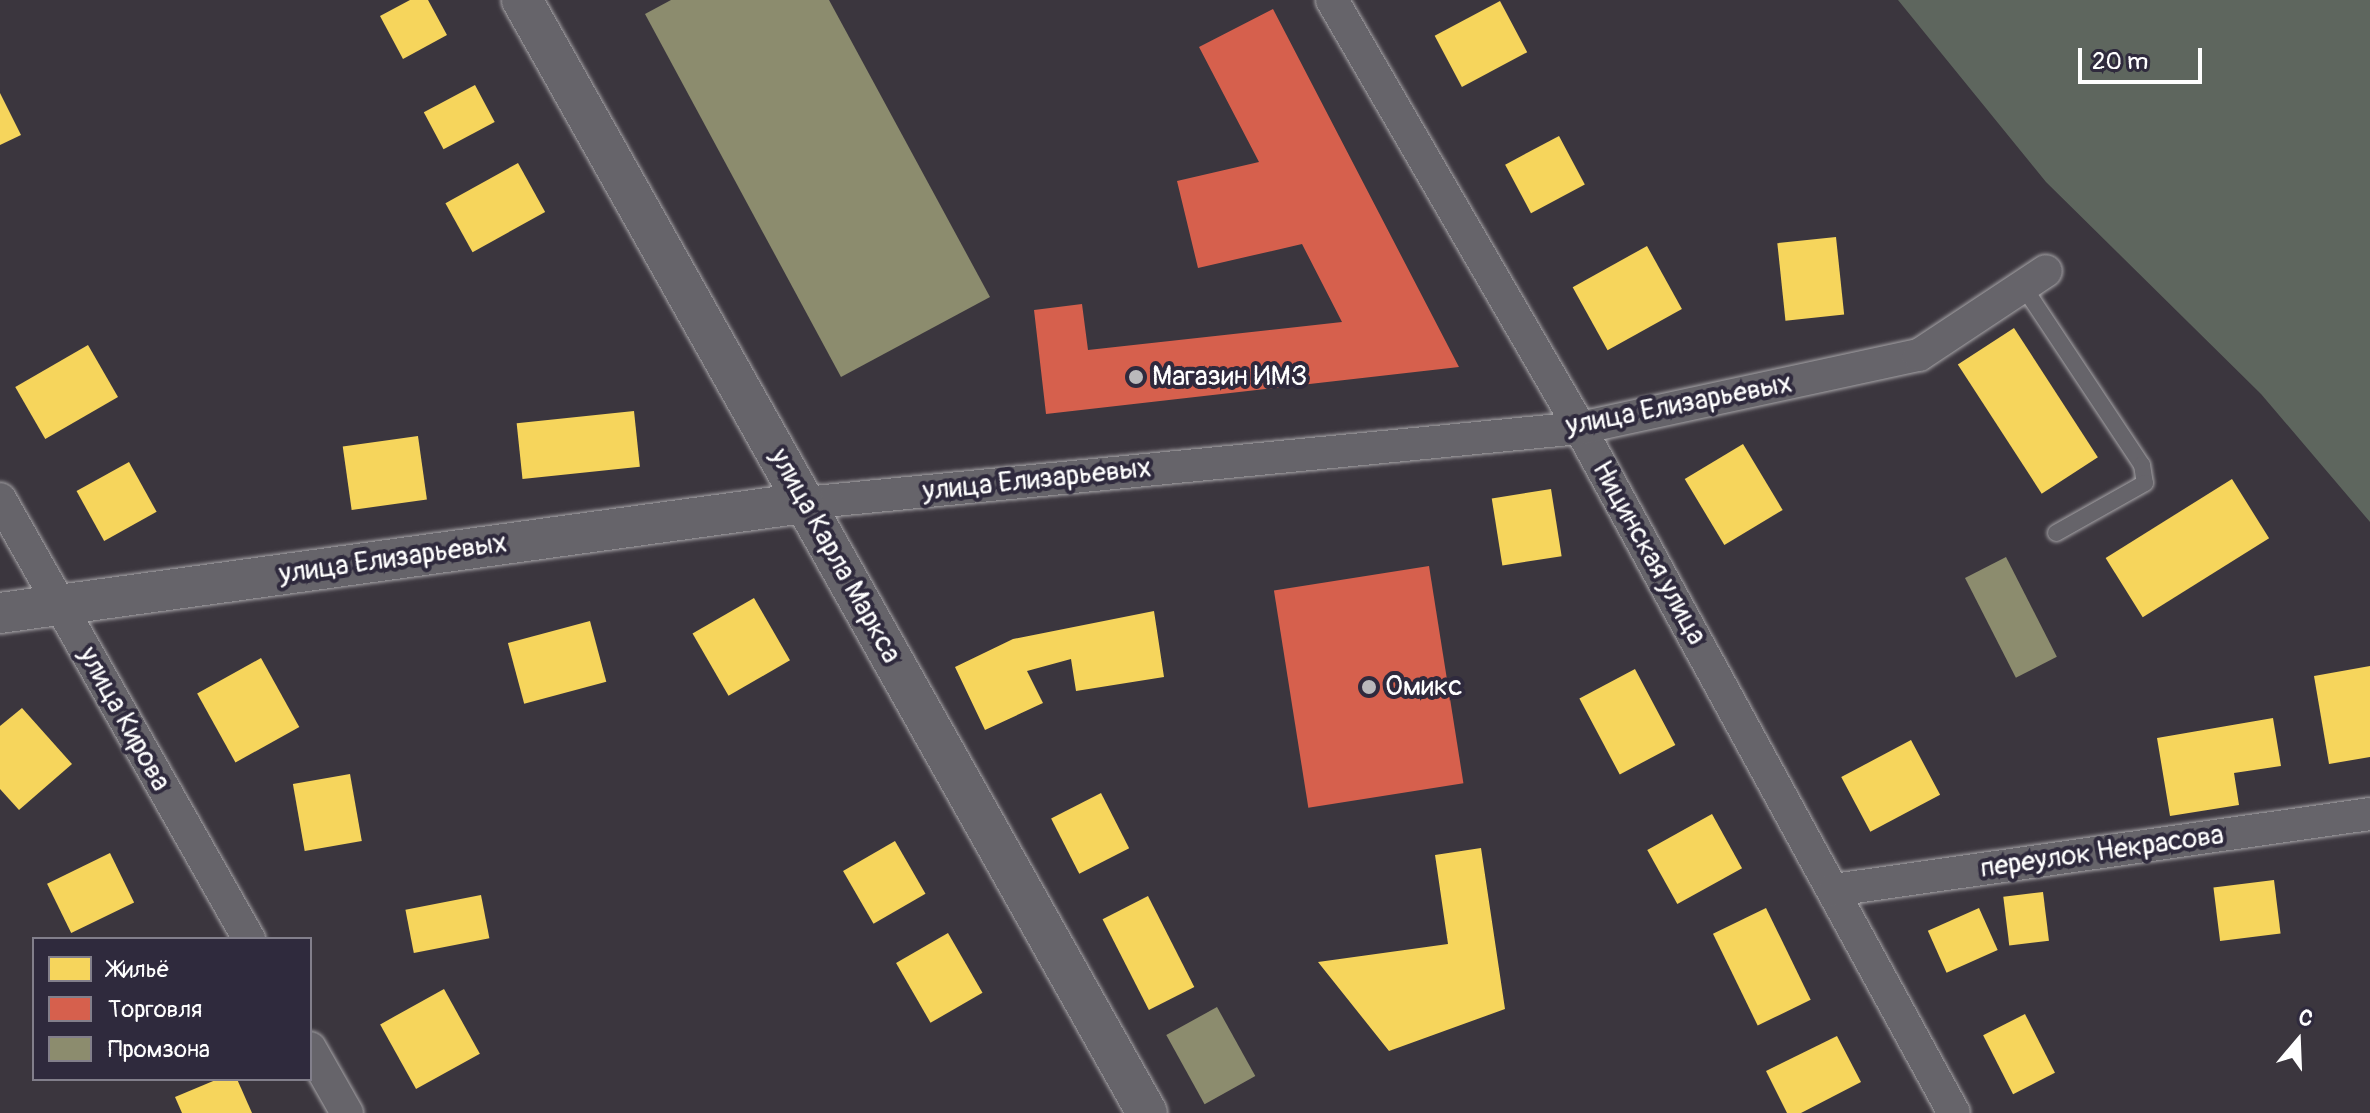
<!DOCTYPE html>
<meta charset="utf-8">
<style>
body{margin:0}
#map{position:relative;width:2370px;height:1113px;overflow:hidden;background:#3b363e;font-family:Pangolin,sans-serif}
div>[style]{position:absolute}
.green>*{inset:0;background:#5e665e}
.homes>*{inset:0;background:#f6d55c;transform-origin:0 0}
.shops>*{inset:0;background:#d6604d;transform-origin:0 0}
.industry>*{inset:0;background:#8c8c6e;transform-origin:0 0}
.roads{filter:drop-shadow(0 0 2px #a7a5a8) drop-shadow(0 0 2px #a7a5a8)}
.service>*{height:16px;margin:-8px;padding:0 8px;transform-origin:8px;border-radius:8px;background:#66646a}
.minor>*{height:32px;margin:-16px;padding:0 16px;transform-origin:16px;border-radius:16px;background:#66646a}
.tertiary>*{height:40px;margin:-20px;padding:0 20px;transform-origin:20px;border-radius:20px;background:#66646a}
.dots>*{width:22px;height:22px;translate:-50% -50%;box-sizing:border-box;border:4px solid #2f2a3d;border-radius:50%}
span{translate:-50% -50%;white-space:nowrap;text-align:center;line-height:1.15;-webkit-text-stroke:8px #2f2a3d;paint-order:stroke}
.poi-label{font-size:28px;color:#fff}
.left{translate:0 -50%;text-align:left}
.street-label{font-size:28px;color:#fff}
.legend{position:absolute;left:32px;top:937px;width:280px;height:144px;box-sizing:border-box;background:#2f2a3d;border:2px solid #827f8b;margin:0;padding:10px 14px;list-style:none;font-size:24px;color:#fff}
.legend li{display:flex;align-items:center;gap:16px;height:40px}
.legend b{width:40px;border:2px solid #827f8b}
.north{position:absolute;left:2258px;top:1001px;width:80px;height:80px;-webkit-text-stroke:6px #2f2a3d;paint-order:stroke;rotate:19deg;font-size:22px;font-weight:700;line-height:32px;text-align:center;color:#fff}
.north::after{content:'';display:block;margin:auto;width:28px;height:36px;background:#fff;clip-path:polygon(50% 0,100% 100%,50% 72%,0 100%)}
.scale{position:absolute;left:2078px;top:48px;width:124px;height:36px;box-sizing:border-box;border:4px solid #fff;border-top:0;padding-left:10px;font-size:24px;line-height:28px;white-space:nowrap;color:#fff;-webkit-text-stroke:6px #2f2a3d;paint-order:stroke}
</style>
<div id="map">
<div class="green">
<i style="clip-path:polygon(1898px 0,2370px 0,2370px 522px,2261px 394px,2046px 182px)"></i>
</div>
<div class="homes">
<i style="clip-path:polygon(410px 0,428px 0,447px 35px,403px 59px,380px 16px)"></i>
<i style="left:1500px;top:1px;width:58px;height:74px;rotate:62deg"></i>
<i style="left:475px;top:85px;width:42px;height:58px;rotate:62deg"></i>
<i style="clip-path:polygon(0 93px,21px 135px,0 145px)"></i>
<i style="left:1559px;top:136px;width:55px;height:61px;rotate:62deg"></i>
<i style="left:518px;top:163px;width:56px;height:83px;rotate:61deg"></i>
<i style="left:1836px;top:237px;width:78px;height:59px;rotate:84deg"></i>
<i style="left:1647px;top:246px;width:72px;height:85px;rotate:61deg"></i>
<i style="left:2014px;top:328px;width:154px;height:67px;rotate:57deg"></i>
<i style="left:88px;top:345px;width:60px;height:84px;rotate:60deg"></i>
<i style="left:634px;top:411px;width:56px;height:118px;rotate:84deg"></i>
<i style="left:418px;top:436px;width:64px;height:76px;rotate:82deg"></i>
<i style="left:1743px;top:444px;width:77px;height:68px;rotate:59deg"></i>
<i style="left:129px;top:462px;width:57px;height:60px;rotate:61deg"></i>
<i style="left:2232px;top:479px;width:70px;height:149px;rotate:58deg"></i>
<i style="left:1551px;top:489px;width:68px;height:60px;rotate:81deg"></i>
<i style="left:754px;top:598px;width:72px;height:71px;rotate:60deg"></i>
<i style="clip-path:polygon(1154px 611px,1164px 677px,1076px 691px,1071px 659px,1027px 671px,1043px 703px,985px 730px,955px 667px,1013px 639px)"></i>
<i style="left:590px;top:621px;width:63px;height:85px;rotate:75deg"></i>
<i style="left:261px;top:658px;width:79px;height:73px;rotate:61deg"></i>
<i style="clip-path:polygon(2370px 666px,2370px 757px,2329px 764px,2314px 676px)"></i>
<i style="left:1635px;top:669px;width:86px;height:63px;rotate:62deg"></i>
<i style="clip-path:polygon(22px 708px,72px 764px,19px 810px,0 789px,0 726px)"></i>
<i style="clip-path:polygon(2273px 718px,2281px 766px,2234px 773px,2239px 805px,2170px 816px,2157px 738px)"></i>
<i style="left:1911px;top:740px;width:62px;height:79px;rotate:62deg"></i>
<i style="left:350px;top:774px;width:68px;height:58px;rotate:80deg"></i>
<i style="left:1101px;top:793px;width:62px;height:56px;rotate:63deg"></i>
<i style="left:1712px;top:814px;width:62px;height:74px;rotate:61deg"></i>
<i style="left:895px;top:841px;width:61px;height:60px;rotate:60deg"></i>
<i style="clip-path:polygon(1481px 848px,1505px 1009px,1389px 1051px,1318px 962px,1448px 944px,1435px 855px)"></i>
<i style="left:110px;top:853px;width:55px;height:70px;rotate:64deg"></i>
<i style="left:2274px;top:880px;width:54px;height:61px;rotate:83deg"></i>
<i style="left:2043px;top:892px;width:49px;height:40px;rotate:83deg"></i>
<i style="left:481px;top:895px;width:44px;height:77px;rotate:79deg"></i>
<i style="left:1148px;top:896px;width:102px;height:51px;rotate:63deg"></i>
<i style="left:1766px;top:908px;width:102px;height:59px;rotate:64deg"></i>
<i style="left:1979px;top:908px;width:46px;height:56px;rotate:66deg"></i>
<i style="left:948px;top:933px;width:69px;height:60px;rotate:60deg"></i>
<i style="left:444px;top:989px;width:74px;height:73px;rotate:61deg"></i>
<i style="left:2025px;top:1014px;width:66px;height:47px;rotate:63deg"></i>
<i style="clip-path:polygon(1837px 1036px,1861px 1082px,1801px 1113px,1787px 1113px,1766px 1071px)"></i>
<i style="clip-path:polygon(218px 1079px,237px 1079px,252px 1113px,182px 1113px,175px 1097px)"></i>
</div>
<div class="shops">
<i style="clip-path:polygon(1273px 9px,1459px 367px,1046px 414px,1034px 310px,1082px 304px,1088px 350px,1342px 322px,1302px 244px,1198px 268px,1177px 181px,1259px 162px,1199px 47px)"></i>
<i style="left:1429px;top:566px;width:220px;height:157px;rotate:81deg"></i>
</div>
<div class="industry">
<i style="clip-path:polygon(671px 0,829px 0,990px 297px,841px 377px,645px 14px)"></i>
<i style="left:2006px;top:557px;width:112px;height:46px;rotate:63deg"></i>
<i style="left:1217px;top:1007px;width:79px;height:58px;rotate:61deg"></i>
</div>
<div class="roads">
<div class="service">
<i style="left:2023px;top:286px;width:215px;rotate:56.4deg"></i>
<i style="left:2142px;top:465px;width:18px;rotate:81deg"></i>
<i style="left:2145px;top:483px;width:102px;rotate:150.7deg"></i>
</div>
<div class="minor">
<i style="left:1332px;top:0;width:495px;rotate:59.9deg"></i>
<i style="left:1580px;top:428px;width:780px;rotate:61.37deg"></i>
<i style="left:0;top:499px;width:506px;rotate:60.49deg"></i>
<i style="left:804px;top:503px;width:780px;rotate:-5.52deg"></i>
<i style="left:1580px;top:428px;width:347px;rotate:-12.2deg"></i>
<i style="left:1919px;top:355px;width:152px;rotate:-33.5deg"></i>
<i style="left:1834px;top:890px;width:541px;rotate:-8.07deg"></i>
<i style="left:310px;top:1048px;width:75px;rotate:60.4deg"></i>
</div>
<div class="tertiary">
<i style="left:522px;top:0;width:1276px;rotate:60.68deg"></i>
<i style="left:0;top:613px;width:811px;rotate:-7.79deg"></i>
</div>
</div>
<div class="dots">
<i style="left:1136px;top:377px;background:#bab9bb"></i>
<i style="left:1369px;top:687px;background:#bab9bb"></i>
</div>
<div class="poi-label">
<span class="left" style="left:1152px;top:377px">Магазин ИМЗ</span>
<span class="left" style="left:1385px;top:687px">Омикс</span>
</div>
<div class="street-label">
<span style="left:1679px;top:405px;rotate:-11deg">улица Елизарьевых</span>
<span style="left:1037px;top:480px;rotate:-6deg">улица Елизарьевых</span>
<span style="left:1649px;top:553px;rotate:61deg">Ницинская улица</span>
<span style="left:835px;top:556px;rotate:61deg">улица Карла Маркса</span>
<span style="left:393px;top:559px;rotate:-8deg">улица Елизарьевых</span>
<span style="left:124px;top:719px;rotate:61deg">улица Кирова</span>
<span style="left:2102px;top:852px;rotate:-8deg">переулок Некрасова</span>
</div>
<ul class="legend">
<li><b style="height:22px;background:#f6d55c"></b>Жильё</li>
<li><b style="height:22px;background:#d6604d"></b>Торговля</li>
<li><b style="height:22px;background:#8c8c6e"></b>Промзона</li>
</ul>
<div class="north">С</div>
<div class="scale">20 m</div>
</div>
